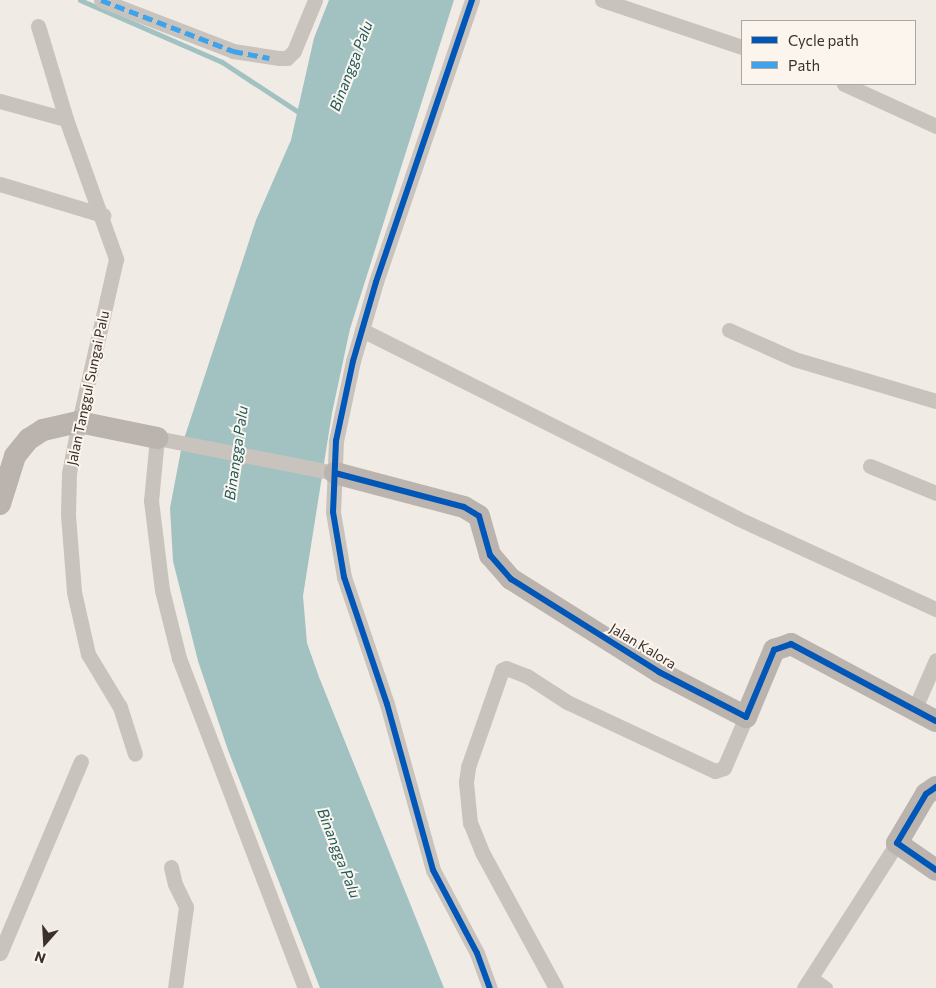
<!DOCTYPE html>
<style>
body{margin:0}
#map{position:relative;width:936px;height:988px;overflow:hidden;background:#f0ebe5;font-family:Commissioner,sans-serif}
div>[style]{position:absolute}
.water>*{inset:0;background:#a1c2c1}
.stream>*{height:5px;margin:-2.5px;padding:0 2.5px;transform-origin:2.5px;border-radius:2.5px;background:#a1c2c1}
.street>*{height:15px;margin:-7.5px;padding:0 7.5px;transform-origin:7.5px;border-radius:7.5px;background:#c9c3be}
.secondary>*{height:22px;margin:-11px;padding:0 11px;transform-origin:11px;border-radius:11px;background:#bab3ae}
.quiet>*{height:5px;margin-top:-2.5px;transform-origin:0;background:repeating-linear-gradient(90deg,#3fa3eb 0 10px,transparent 0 15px)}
.cycleway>*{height:6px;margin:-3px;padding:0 3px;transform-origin:3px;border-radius:3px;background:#0057b8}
span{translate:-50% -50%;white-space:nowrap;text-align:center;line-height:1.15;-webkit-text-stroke:4px #fbf5ee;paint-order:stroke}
.street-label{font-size:14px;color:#3b302b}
.water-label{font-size:15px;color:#1f5a5e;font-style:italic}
.legend{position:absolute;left:741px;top:20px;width:175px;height:65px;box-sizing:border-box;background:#fbf5ee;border:1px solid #aea6a0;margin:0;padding:6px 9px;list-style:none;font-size:15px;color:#3b302b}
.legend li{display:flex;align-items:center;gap:10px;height:25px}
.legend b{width:25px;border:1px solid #aea6a0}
.north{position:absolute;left:20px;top:918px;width:50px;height:50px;-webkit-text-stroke:4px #fbf5ee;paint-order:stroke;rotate:199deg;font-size:14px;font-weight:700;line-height:20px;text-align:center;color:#3b302b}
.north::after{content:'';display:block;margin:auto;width:18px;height:22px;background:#3b302b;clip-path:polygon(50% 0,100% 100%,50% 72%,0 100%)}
</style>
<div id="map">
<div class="water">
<i style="clip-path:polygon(329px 0,454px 0,350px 329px,332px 413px,303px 596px,307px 643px,319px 677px,444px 988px,320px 988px,228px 750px,198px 661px,173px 561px,170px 508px,182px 445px,256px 220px,291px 140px,314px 38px)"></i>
</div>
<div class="stream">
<i style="left:80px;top:0;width:155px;rotate:23.6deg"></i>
<i style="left:222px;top:62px;width:97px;rotate:33.2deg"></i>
</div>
<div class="street">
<i style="left:101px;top:0;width:142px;rotate:21.1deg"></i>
<i style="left:233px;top:51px;width:47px;rotate:8.7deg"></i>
<i style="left:279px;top:58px;width:8px"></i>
<i style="left:287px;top:58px;width:10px;rotate:-45deg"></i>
<i style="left:294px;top:51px;width:55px;rotate:-67.6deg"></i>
<i style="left:472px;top:0;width:298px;rotate:108.8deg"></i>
<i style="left:376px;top:282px;width:82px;rotate:106.2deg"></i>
<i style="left:353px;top:361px;width:82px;rotate:102deg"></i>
<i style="left:336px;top:441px;width:71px;rotate:92.4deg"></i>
<i style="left:333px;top:512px;width:66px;rotate:80.4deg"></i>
<i style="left:344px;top:577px;width:134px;rotate:71.3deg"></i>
<i style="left:387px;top:704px;width:172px;rotate:74.5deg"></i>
<i style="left:433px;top:870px;width:94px;rotate:62.1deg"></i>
<i style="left:477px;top:953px;width:37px;rotate:70deg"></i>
<i style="left:602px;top:0;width:148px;rotate:18.6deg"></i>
<i style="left:38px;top:26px;width:97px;rotate:73.2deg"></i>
<i style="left:66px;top:119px;width:149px;rotate:70.3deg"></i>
<i style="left:116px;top:259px;width:167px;rotate:102.8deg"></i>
<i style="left:79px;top:422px;width:52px;rotate:101.1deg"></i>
<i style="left:69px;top:473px;width:42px;rotate:91.4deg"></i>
<i style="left:68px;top:515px;width:77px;rotate:85.5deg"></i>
<i style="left:74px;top:592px;width:64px;rotate:77.3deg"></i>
<i style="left:88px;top:654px;width:62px;rotate:58.9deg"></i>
<i style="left:120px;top:707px;width:49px;rotate:72.3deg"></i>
<i style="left:844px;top:84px;width:101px;rotate:24.5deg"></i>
<i style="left:0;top:101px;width:68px;rotate:15.3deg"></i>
<i style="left:0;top:184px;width:108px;rotate:16.8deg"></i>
<i style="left:362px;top:330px;width:419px;rotate:26.6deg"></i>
<i style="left:737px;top:518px;width:219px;rotate:24.6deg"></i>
<i style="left:729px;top:330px;width:71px;rotate:24deg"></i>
<i style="left:794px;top:359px;width:148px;rotate:16.5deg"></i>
<i style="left:870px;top:466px;width:71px;rotate:22.2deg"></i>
<i style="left:915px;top:708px;width:52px;rotate:-66.4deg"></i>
<i style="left:171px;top:867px;width:17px;rotate:77deg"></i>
<i style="left:175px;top:884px;width:25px;rotate:64deg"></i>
<i style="left:186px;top:907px;width:82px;rotate:97.7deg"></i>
<i style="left:0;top:953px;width:208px;rotate:-67.1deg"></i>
<i style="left:812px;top:979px;width:16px;rotate:35deg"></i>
<i style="left:305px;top:988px;width:353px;rotate:-110.9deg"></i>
<i style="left:179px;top:658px;width:70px;rotate:-104deg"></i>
<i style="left:162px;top:590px;width:90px;rotate:-97deg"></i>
<i style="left:151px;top:501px;width:63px;rotate:-84.6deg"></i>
<i style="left:157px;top:438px;width:181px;rotate:11.1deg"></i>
<i style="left:556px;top:988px;width:155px;rotate:-118.6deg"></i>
<i style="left:482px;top:852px;width:31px;rotate:-112deg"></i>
<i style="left:470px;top:823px;width:41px;rotate:-95.6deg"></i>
<i style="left:466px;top:782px;width:15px;rotate:-82deg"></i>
<i style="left:468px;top:767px;width:103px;rotate:-70.7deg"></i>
<i style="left:502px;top:670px;width:4px;rotate:-27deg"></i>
<i style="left:506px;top:668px;width:22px;rotate:21deg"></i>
<i style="left:527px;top:676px;width:48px;rotate:33deg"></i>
<i style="left:567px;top:702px;width:163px;rotate:25deg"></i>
<i style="left:715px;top:771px;width:9px;rotate:-18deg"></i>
<i style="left:724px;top:768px;width:56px;rotate:-66.7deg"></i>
<i style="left:804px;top:988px;width:172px;rotate:-57.3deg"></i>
</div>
<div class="secondary">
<i style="left:335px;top:473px;width:133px;rotate:14.8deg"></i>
<i style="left:464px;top:507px;width:17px;rotate:31deg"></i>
<i style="left:479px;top:516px;width:41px;rotate:74.2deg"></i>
<i style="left:490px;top:555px;width:32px;rotate:49deg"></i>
<i style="left:511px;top:579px;width:175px;rotate:32.1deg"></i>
<i style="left:659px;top:672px;width:98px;rotate:27.3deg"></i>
<i style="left:746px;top:717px;width:73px;rotate:-67.3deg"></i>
<i style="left:774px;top:650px;width:18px;rotate:-19deg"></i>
<i style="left:791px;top:644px;width:164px;rotate:28deg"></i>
<i style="left:0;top:504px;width:50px;rotate:-72.6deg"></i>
<i style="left:15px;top:456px;width:22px;rotate:-51deg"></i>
<i style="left:29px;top:439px;width:17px;rotate:-33deg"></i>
<i style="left:43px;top:430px;width:37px;rotate:-13deg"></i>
<i style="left:79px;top:422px;width:80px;rotate:11.6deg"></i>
<i style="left:936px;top:787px;width:12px;rotate:145deg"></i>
<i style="left:926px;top:794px;width:57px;rotate:120.6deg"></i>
<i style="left:897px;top:843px;width:47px;rotate:34.7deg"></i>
</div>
<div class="quiet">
<i style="left:101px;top:0;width:142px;rotate:21.1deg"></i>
<i style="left:233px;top:51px;width:37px;rotate:11deg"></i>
</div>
<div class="cycleway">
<i style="left:472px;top:0;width:298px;rotate:108.8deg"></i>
<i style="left:376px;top:282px;width:82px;rotate:106.2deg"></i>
<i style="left:353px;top:361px;width:82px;rotate:102deg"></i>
<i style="left:336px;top:441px;width:71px;rotate:92.4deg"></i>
<i style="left:333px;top:512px;width:66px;rotate:80.4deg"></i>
<i style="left:344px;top:577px;width:134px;rotate:71.3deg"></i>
<i style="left:387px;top:704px;width:172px;rotate:74.5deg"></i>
<i style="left:433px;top:870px;width:94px;rotate:62.1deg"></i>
<i style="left:477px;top:953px;width:37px;rotate:70deg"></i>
<i style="left:335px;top:473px;width:133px;rotate:14.8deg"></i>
<i style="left:464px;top:507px;width:17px;rotate:31deg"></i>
<i style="left:479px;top:516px;width:41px;rotate:74.2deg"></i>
<i style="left:490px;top:555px;width:32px;rotate:49deg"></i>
<i style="left:511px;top:579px;width:175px;rotate:32.1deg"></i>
<i style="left:659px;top:672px;width:98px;rotate:27.3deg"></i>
<i style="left:746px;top:717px;width:73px;rotate:-67.3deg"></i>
<i style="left:774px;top:650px;width:18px;rotate:-19deg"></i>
<i style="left:791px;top:644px;width:164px;rotate:28deg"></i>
<i style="left:936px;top:787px;width:12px;rotate:145deg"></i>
<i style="left:926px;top:794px;width:57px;rotate:120.6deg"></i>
<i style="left:897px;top:843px;width:47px;rotate:34.7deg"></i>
</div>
<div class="street-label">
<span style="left:88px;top:388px;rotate:-78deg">Jalan Tanggul Sungai Palu</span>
<span style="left:643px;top:646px;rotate:31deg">Jalan Kalora</span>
</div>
<div class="water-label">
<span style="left:351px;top:66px;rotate:-69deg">Binangga Palu</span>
<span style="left:236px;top:453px;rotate:-82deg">Binangga Palu</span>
<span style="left:339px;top:853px;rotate:69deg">Binangga Palu</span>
</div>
<ul class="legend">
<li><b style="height:6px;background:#0057b8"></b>Cycle path</li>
<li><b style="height:6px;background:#3fa3eb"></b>Path</li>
</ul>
<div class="north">N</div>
</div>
